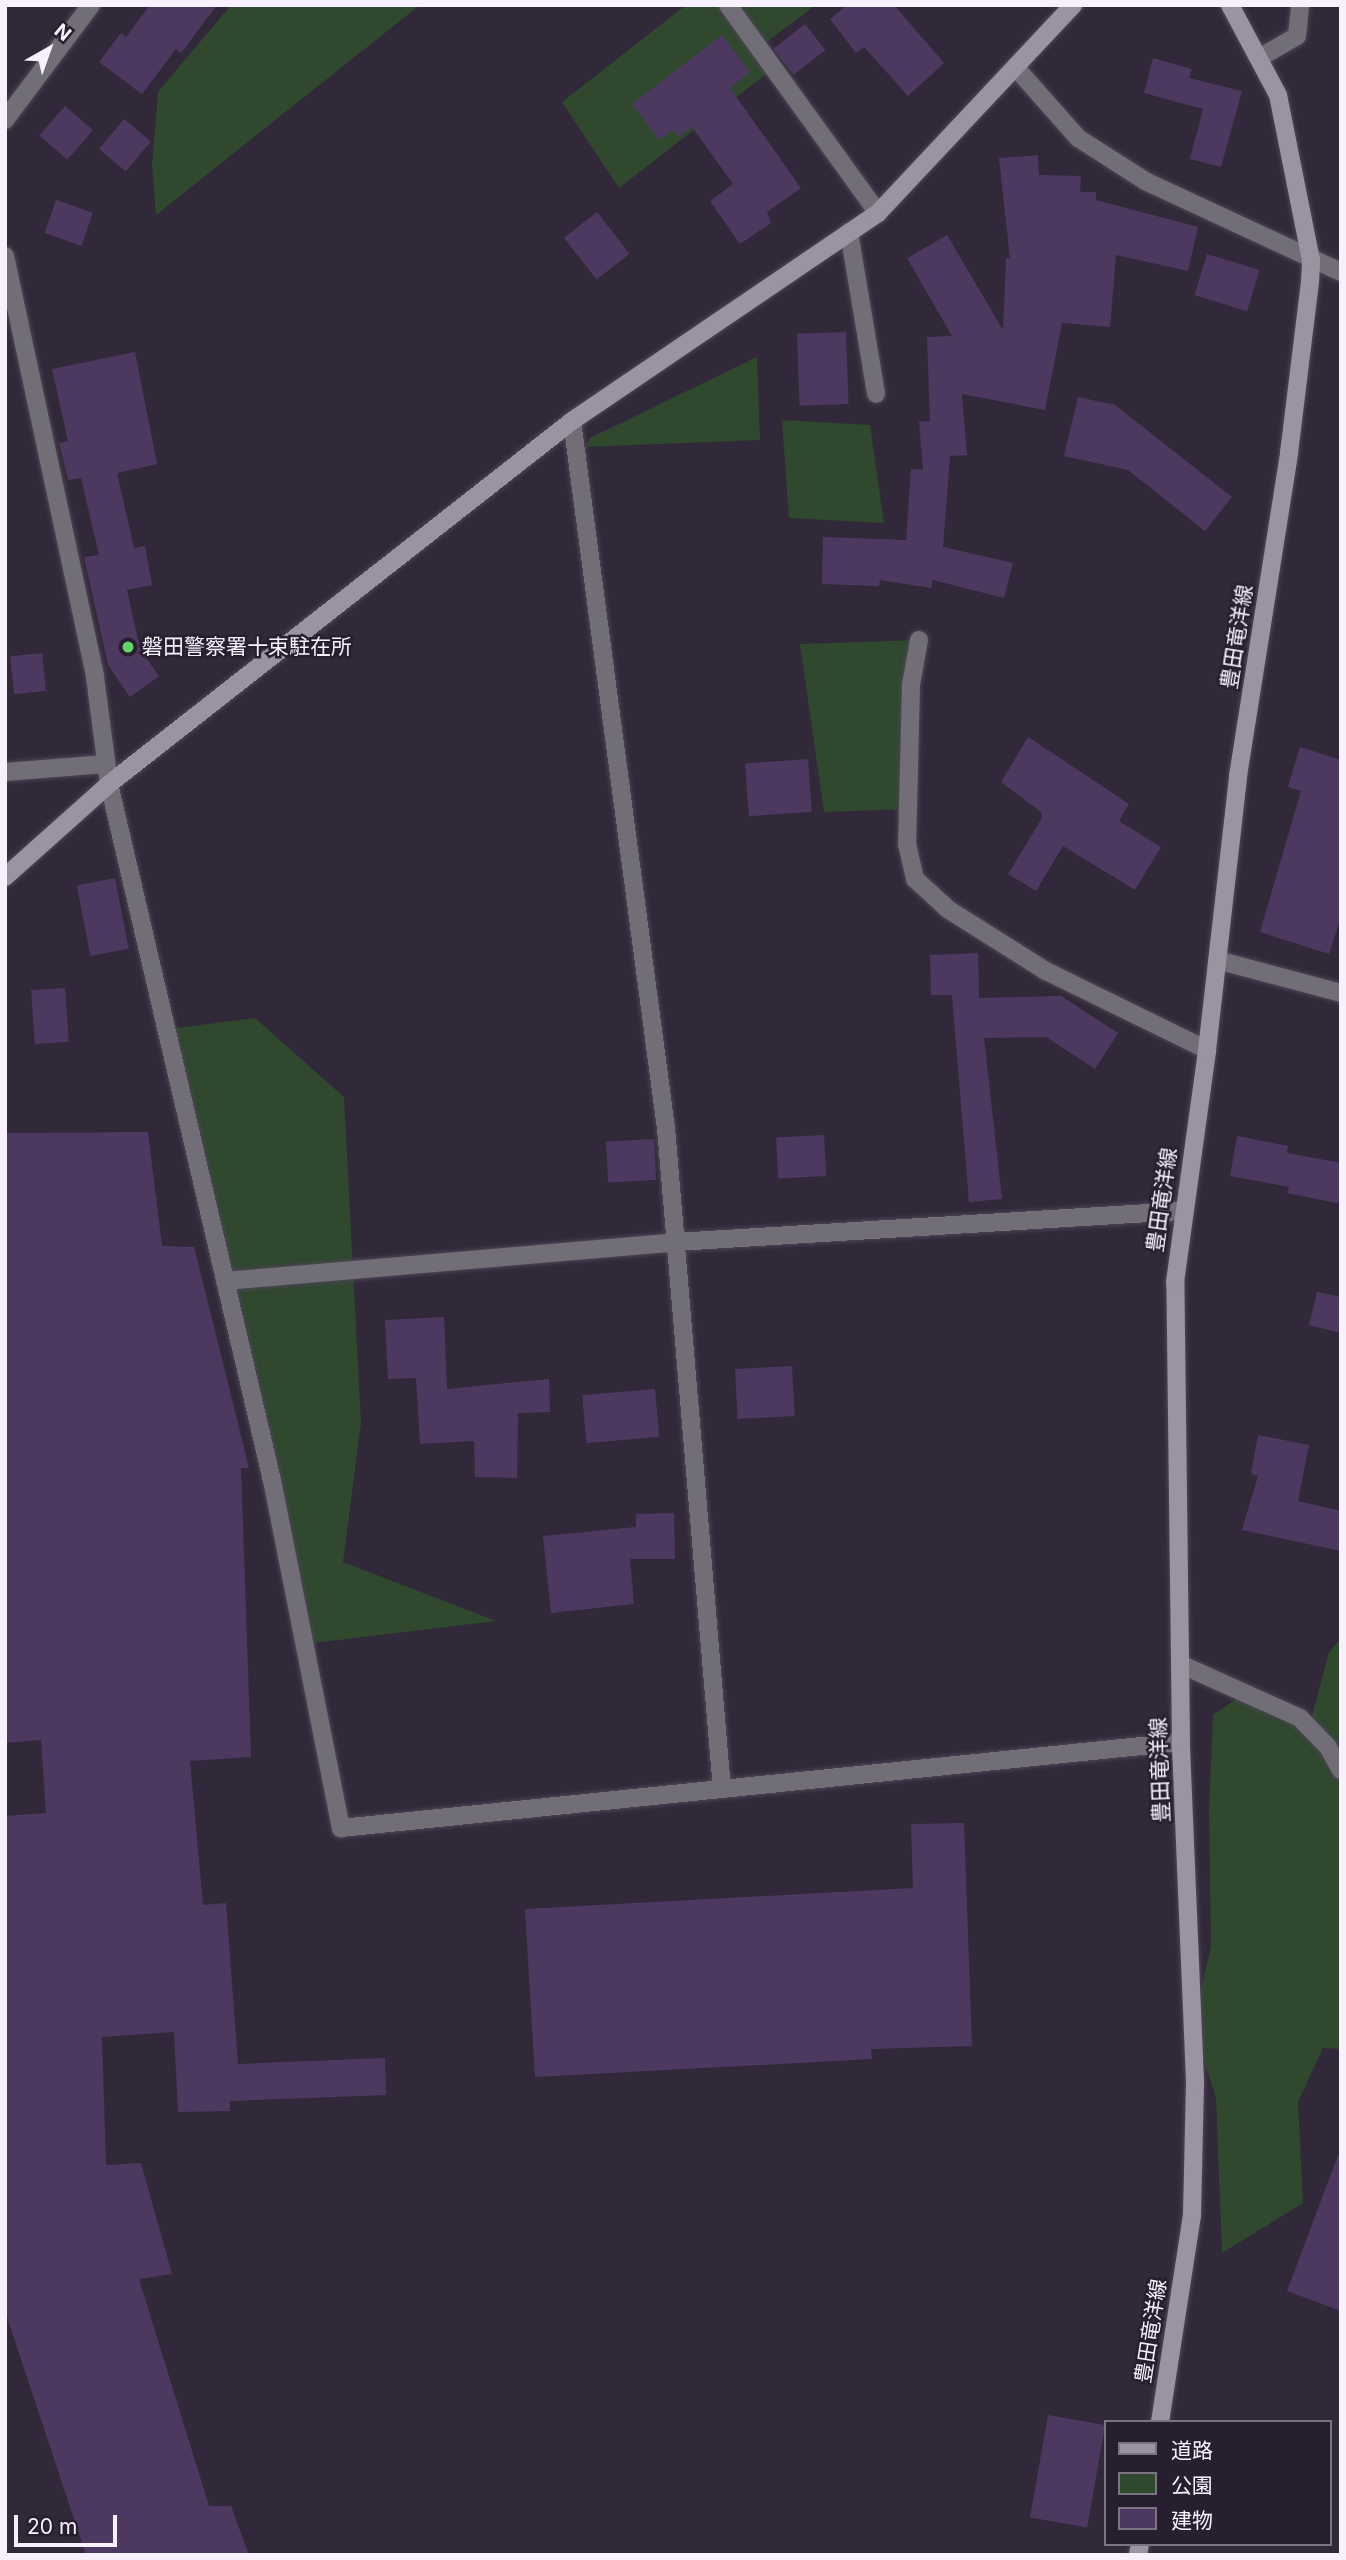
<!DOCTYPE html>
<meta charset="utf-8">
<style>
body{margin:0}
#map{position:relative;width:1346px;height:2560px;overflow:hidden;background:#31293a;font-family:Inter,"Noto Sans JP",sans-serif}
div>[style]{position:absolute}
.green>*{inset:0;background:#2f482e}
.building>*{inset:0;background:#4d3960;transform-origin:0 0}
.roads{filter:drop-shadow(0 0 2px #4d4555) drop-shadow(0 0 2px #4d4555)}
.street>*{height:18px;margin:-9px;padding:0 9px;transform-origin:9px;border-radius:9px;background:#726e77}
.secondary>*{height:18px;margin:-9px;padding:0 9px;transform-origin:9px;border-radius:9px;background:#9a93a1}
.dots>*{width:19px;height:19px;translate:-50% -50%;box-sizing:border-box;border:4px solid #271f30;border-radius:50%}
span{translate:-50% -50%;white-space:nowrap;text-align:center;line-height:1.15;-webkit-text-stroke:5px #271f30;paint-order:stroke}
.street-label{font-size:21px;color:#f6f1fc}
.poi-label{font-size:21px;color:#f6f1fc}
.left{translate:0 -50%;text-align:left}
.frame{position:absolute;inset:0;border:7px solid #f6f1fc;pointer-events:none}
.legend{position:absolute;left:1104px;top:2420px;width:228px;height:126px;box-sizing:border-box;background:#271f30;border:2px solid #7a7382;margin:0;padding:9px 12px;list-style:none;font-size:21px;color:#f6f1fc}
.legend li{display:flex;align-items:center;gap:14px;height:35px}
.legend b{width:35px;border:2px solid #7a7382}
.north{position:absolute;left:14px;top:14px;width:70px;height:70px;-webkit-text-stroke:5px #271f30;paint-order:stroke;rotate:40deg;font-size:19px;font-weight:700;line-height:28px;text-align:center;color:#f6f1fc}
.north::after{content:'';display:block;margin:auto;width:24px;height:32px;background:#f6f1fc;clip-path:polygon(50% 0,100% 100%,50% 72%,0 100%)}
.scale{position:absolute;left:14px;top:2515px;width:103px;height:32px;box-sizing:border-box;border:4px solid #f6f1fc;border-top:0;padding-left:9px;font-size:21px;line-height:24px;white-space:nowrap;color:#f6f1fc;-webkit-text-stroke:5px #271f30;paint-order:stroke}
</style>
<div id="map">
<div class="green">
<i style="clip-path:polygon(231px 5px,420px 5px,156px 215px,152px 164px,158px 92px)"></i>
<i style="clip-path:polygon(686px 5px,728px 5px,774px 68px,619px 188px,562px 102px)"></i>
<i style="clip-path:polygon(731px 5px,816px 5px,765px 43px)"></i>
<i style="clip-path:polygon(757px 357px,760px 440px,585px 447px,590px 438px)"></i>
<i style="clip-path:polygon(782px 420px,870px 425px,884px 523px,789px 518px)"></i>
<i style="clip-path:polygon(919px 640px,909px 809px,824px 812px,800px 644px)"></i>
<i style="clip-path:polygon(255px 1018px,344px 1097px,361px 1423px,343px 1562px,496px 1621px,313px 1643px,168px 1029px)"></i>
<i style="clip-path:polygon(1341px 1638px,1341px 2049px,1323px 2048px,1298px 2102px,1303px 2203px,1222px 2253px,1216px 2098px,1193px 2026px,1211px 1946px,1209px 1811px,1213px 1715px,1245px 1693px,1309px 1727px,1329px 1652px)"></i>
</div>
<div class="building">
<i style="clip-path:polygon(150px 5px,217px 5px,181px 53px,176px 49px,142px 94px,99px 62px,121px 33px,126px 37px)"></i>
<i style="clip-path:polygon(847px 5px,894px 5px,944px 63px,908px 96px,864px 47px,856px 53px,830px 19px)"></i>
<i style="left:805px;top:24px;width:33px;height:40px;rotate:52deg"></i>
<i style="clip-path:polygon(722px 35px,750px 72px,730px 88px,801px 188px,767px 212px,771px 223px,740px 244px,710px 201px,733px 184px,692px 127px,678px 137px,673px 130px,659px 140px,632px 104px)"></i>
<i style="clip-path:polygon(1153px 58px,1192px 69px,1189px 78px,1242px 91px,1221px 167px,1190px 159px,1203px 109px,1144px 93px)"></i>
<i style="left:65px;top:106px;width:37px;height:39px;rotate:41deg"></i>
<i style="left:124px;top:119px;width:35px;height:39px;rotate:40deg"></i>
<i style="clip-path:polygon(1038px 155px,1039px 175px,1081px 176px,1080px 192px,1096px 192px,1096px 200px,1198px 227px,1188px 271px,1116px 255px,1110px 327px,1062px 323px,1045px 410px,962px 394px,967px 455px,950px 456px,943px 547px,1013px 563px,1004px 598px,933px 580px,931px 588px,880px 580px,879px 586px,822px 584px,823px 537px,906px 540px,911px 469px,923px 470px,919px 422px,930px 421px,927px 337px,952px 336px,907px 258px,947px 235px,1003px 330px,1006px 258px,1010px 259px,999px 158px)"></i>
<i style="left:56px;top:200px;width:39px;height:35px;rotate:19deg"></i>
<i style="left:597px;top:212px;width:53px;height:42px;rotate:52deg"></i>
<i style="left:1207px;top:254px;width:55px;height:43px;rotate:17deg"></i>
<i style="left:846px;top:332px;width:72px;height:49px;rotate:88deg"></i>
<i style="clip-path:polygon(135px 352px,157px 464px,117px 473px,134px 548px,145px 546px,152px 585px,127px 590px,140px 649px,159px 676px,130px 697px,108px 665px,84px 557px,99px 555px,81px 478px,68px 480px,59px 443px,68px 441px,52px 369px)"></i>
<i style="clip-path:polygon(1078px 397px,1115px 405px,1232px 497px,1205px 531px,1128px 470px,1064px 456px)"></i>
<i style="left:42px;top:653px;width:38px;height:32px;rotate:84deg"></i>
<i style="clip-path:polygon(1028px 737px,1129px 804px,1119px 821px,1161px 847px,1135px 890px,1063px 846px,1036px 891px,1008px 874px,1042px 818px,1041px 812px,1001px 782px)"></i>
<i style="clip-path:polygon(1300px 747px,1341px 760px,1341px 917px,1329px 954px,1260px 932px,1301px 791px,1288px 787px)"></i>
<i style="left:808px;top:759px;width:53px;height:63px;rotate:86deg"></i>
<i style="left:115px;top:878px;width:72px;height:39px;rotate:79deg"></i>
<i style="clip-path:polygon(978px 953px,979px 998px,1061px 996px,1118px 1033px,1095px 1069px,1046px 1037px,984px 1038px,1002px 1199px,969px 1202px,952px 995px,931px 995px,930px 955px)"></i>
<i style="left:65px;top:988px;width:54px;height:34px;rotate:86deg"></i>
<i style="clip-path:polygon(148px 1132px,162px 1246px,194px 1247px,249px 1468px,241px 1468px,251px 1757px,190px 1761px,203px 1905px,226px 1903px,238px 2064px,385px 2058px,386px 2095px,230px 2101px,230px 2111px,178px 2112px,174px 2032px,102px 2037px,106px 2165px,141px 2163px,172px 2274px,139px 2279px,209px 2506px,231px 2506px,249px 2555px,86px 2555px,5px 2311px,5px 1816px,46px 1813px,41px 1740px,5px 1743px,5px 1133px)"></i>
<i style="left:824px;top:1135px;width:41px;height:48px;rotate:87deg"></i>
<i style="clip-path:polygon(1237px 1136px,1288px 1146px,1287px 1153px,1341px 1163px,1341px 1204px,1287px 1193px,1289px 1187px,1230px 1176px)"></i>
<i style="left:654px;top:1139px;width:41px;height:48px;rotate:87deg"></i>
<i style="clip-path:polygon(1317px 1292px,1341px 1297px,1341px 1333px,1309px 1325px)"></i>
<i style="clip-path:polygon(444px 1317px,447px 1389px,549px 1379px,550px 1412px,518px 1413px,517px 1478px,475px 1477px,474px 1441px,420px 1444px,416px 1378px,388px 1379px,385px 1320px)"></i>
<i style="left:792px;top:1366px;width:50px;height:57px;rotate:87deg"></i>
<i style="left:655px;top:1389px;width:48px;height:73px;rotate:85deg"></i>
<i style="clip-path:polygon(1258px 1435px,1309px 1445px,1298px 1501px,1341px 1511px,1341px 1551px,1242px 1530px,1258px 1476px,1251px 1474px)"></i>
<i style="clip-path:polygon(674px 1513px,675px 1559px,630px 1559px,634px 1604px,551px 1613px,543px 1536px,636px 1527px,636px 1514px)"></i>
<i style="clip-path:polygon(964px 1823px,972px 2046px,871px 2049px,872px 2059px,535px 2077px,525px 1909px,913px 1888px,911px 1824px)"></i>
<i style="clip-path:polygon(1338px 2155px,1341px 2156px,1341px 2311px,1287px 2291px)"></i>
<i style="left:1048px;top:2415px;width:58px;height:104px;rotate:10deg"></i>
</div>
<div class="roads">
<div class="street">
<i style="left:728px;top:5px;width:256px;rotate:54.2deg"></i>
<i style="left:1259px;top:58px;width:44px;rotate:-30.1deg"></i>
<i style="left:1297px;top:36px;width:31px;rotate:-84deg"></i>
<i style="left:1017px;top:69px;width:92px;rotate:48.5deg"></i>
<i style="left:1078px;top:138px;width:82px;rotate:32.5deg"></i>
<i style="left:1147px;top:182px;width:214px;rotate:24.9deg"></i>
<i style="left:5px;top:120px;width:144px;rotate:-53.2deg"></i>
<i style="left:849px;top:232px;width:164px;rotate:80.5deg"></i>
<i style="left:5px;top:256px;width:431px;rotate:77.9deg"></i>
<i style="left:95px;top:677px;width:108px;rotate:82.5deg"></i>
<i style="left:109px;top:784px;width:720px;rotate:76.83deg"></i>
<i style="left:273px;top:1485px;width:350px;rotate:78.8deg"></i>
<i style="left:341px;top:1828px;width:844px;rotate:-5.85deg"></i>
<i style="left:572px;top:421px;width:713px;rotate:82.43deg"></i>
<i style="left:666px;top:1128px;width:663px;rotate:85.16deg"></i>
<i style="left:919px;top:640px;width:46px;rotate:100.1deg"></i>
<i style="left:911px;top:685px;width:159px;rotate:91.4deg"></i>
<i style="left:907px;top:844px;width:36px;rotate:77deg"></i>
<i style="left:915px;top:879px;width:46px;rotate:42.4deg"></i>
<i style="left:949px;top:910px;width:115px;rotate:32.2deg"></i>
<i style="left:1046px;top:971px;width:179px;rotate:26.1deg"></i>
<i style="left:5px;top:772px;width:101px;rotate:-4.5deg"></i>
<i style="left:1217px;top:960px;width:128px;rotate:14.9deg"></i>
<i style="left:225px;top:1281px;width:453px;rotate:-4.9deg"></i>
<i style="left:676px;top:1242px;width:507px;rotate:-3.51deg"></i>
<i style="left:1180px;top:1664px;width:132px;rotate:24.2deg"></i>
<i style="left:1300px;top:1718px;width:40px;rotate:46deg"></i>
<i style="left:1328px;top:1747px;width:26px;rotate:61deg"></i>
</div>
<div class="secondary">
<i style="left:5px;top:877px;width:140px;rotate:-41.8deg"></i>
<i style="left:109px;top:784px;width:588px;rotate:-38.1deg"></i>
<i style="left:572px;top:421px;width:370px;rotate:-34.2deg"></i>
<i style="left:878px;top:213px;width:285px;rotate:-46.8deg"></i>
<i style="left:1160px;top:2422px;width:209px;rotate:-81.2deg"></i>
<i style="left:1192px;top:2215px;width:134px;rotate:-88.7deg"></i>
<i style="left:1195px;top:2081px;width:339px;rotate:-92.4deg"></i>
<i style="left:1181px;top:1742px;width:460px;rotate:-90.7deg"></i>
<i style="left:1175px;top:1282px;width:234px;rotate:-82.1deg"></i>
<i style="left:1207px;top:1050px;width:276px;rotate:-83.5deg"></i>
<i style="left:1238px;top:776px;width:327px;rotate:-81deg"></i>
<i style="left:1289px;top:453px;width:172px;rotate:-83deg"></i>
<i style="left:1310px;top:282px;width:22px;rotate:-87deg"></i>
<i style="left:1311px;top:260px;width:168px;rotate:-101.3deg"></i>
<i style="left:1278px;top:95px;width:102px;rotate:-118.1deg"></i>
<i style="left:1138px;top:2555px;width:11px;rotate:-80deg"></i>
</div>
</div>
<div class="dots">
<i style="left:128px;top:647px;background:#65d467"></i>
</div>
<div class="street-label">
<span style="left:1237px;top:637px;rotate:-81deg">豊田竜洋線</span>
<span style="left:1162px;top:1200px;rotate:-82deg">豊田竜洋線</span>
<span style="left:1160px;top:1770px;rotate:-92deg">豊田竜洋線</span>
<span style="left:1151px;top:2331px;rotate:-81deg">豊田竜洋線</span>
</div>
<div class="poi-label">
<span class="left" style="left:142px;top:647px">磐田警察署十束駐在所</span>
</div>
<div class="frame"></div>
<ul class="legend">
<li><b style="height:9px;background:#9a93a1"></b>道路</li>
<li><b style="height:19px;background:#2f482e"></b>公園</li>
<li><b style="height:19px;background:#4d3960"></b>建物</li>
</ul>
<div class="north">N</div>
<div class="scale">20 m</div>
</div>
